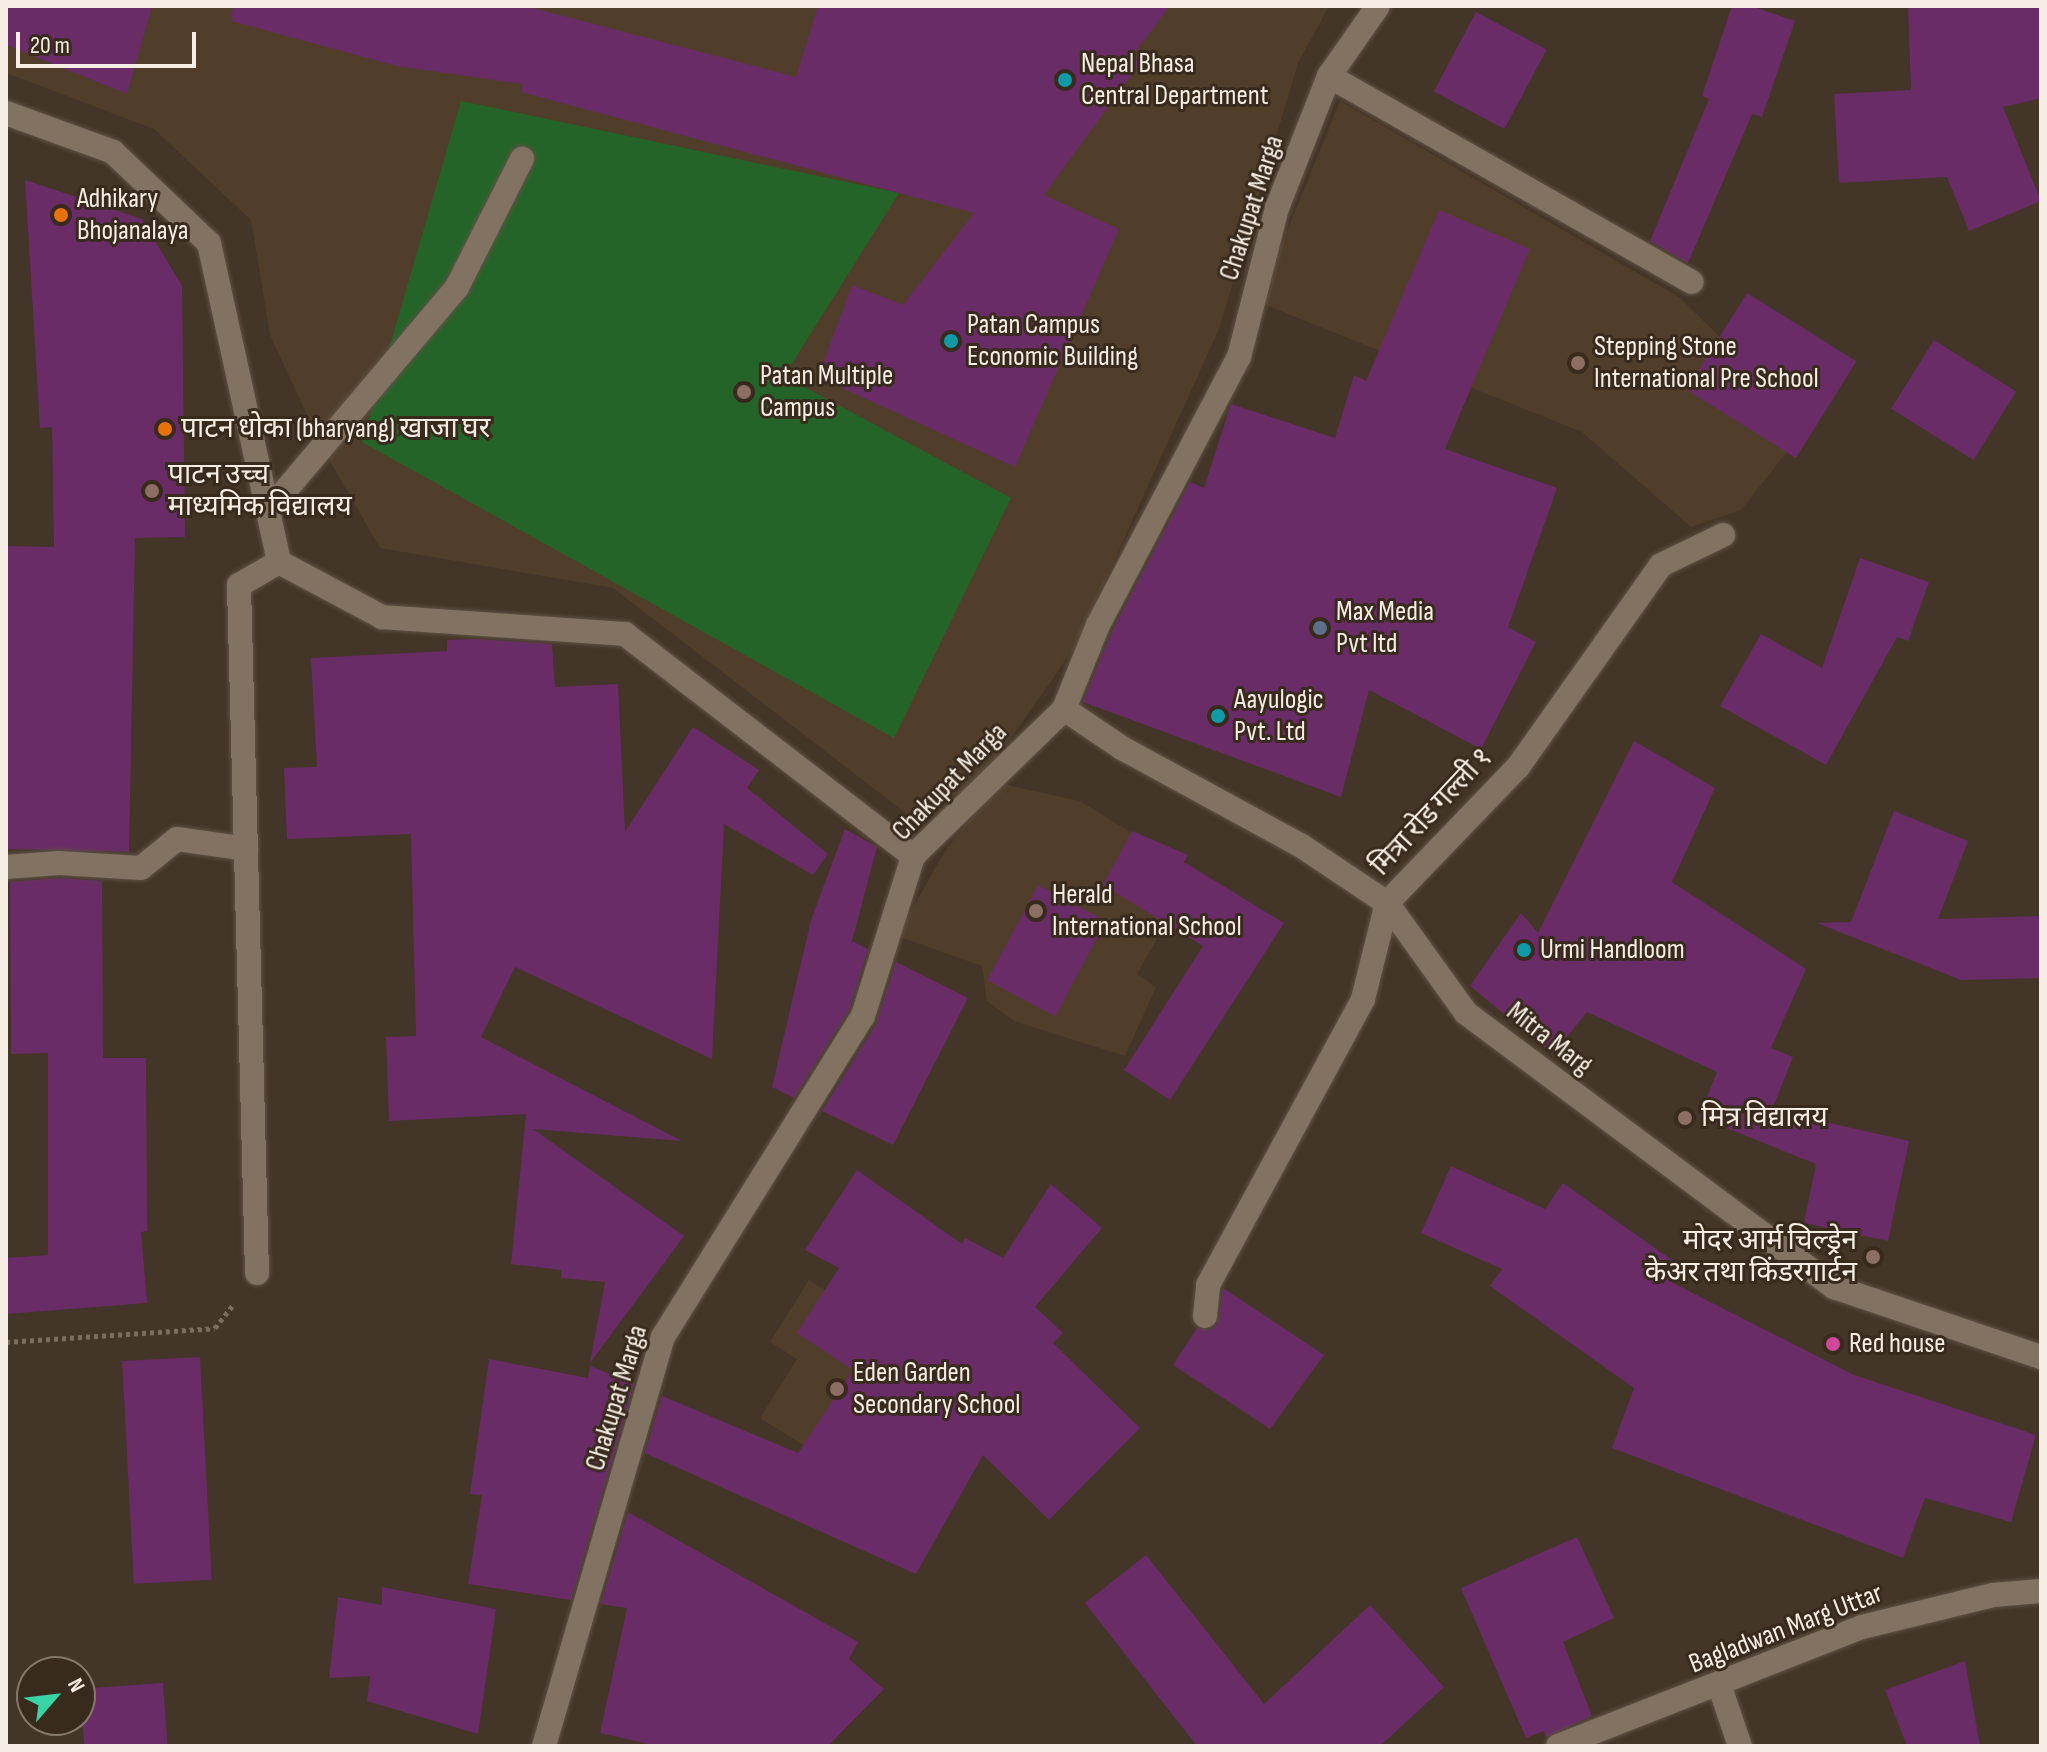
<!DOCTYPE html>
<meta charset="utf-8">
<style>
body{margin:0}
#map{position:relative;width:2047px;height:1752px;overflow:hidden;background:#433527;font-family:"Sofia Sans Condensed","Noto Sans Devanagari",sans-serif}
div>[style]{position:absolute}
.built>*{inset:0;background:#503e2b}
.green>*{inset:0;background:#256428}
.building>*{inset:0;background:#692c67;transform-origin:0 0}
.path>*{height:5px;margin-top:-2.5px;transform-origin:0;background:repeating-linear-gradient(90deg,#7a6d61 0 4px,transparent 0 8px)}
.roads{filter:drop-shadow(0 0 2px #5e5246) drop-shadow(0 0 2px #5e5246)}
.service>*{height:24px;margin:-12px;padding:0 12px;transform-origin:12px;border-radius:12px;background:#817262}
.minor>*{height:24px;margin:-12px;padding:0 12px;transform-origin:12px;border-radius:12px;background:#817262}
.dots>*{width:22px;height:22px;translate:-50% -50%;box-sizing:border-box;border:4px solid #382b1d;border-radius:50%}
span{translate:-50% -50%;white-space:nowrap;text-align:center;line-height:1.15;-webkit-text-stroke:6px #382b1d;paint-order:stroke}
.poi-label{font-size:28px;color:#f6ede4}
.left{translate:0 -50%;text-align:left}
.right{translate:-100% -50%;text-align:right}
.street-label{font-size:28px;color:#f6ede4}
.frame{position:absolute;inset:0;border:8px solid #f6ede4;pointer-events:none}
.north{position:absolute;left:16px;top:1656px;width:80px;height:80px;box-sizing:border-box;background:#382b1d;border:2px solid #84796d;border-radius:50%;rotate:62deg;font-size:22px;font-weight:700;line-height:32px;text-align:center;color:#f6ede4}
.north::after{content:'';display:block;margin:auto;width:28px;height:36px;background:#38d4a6;clip-path:polygon(50% 0,100% 100%,50% 72%,0 100%)}
.scale{position:absolute;left:16px;top:32px;width:180px;height:36px;box-sizing:border-box;border:4px solid #f6ede4;border-top:0;padding-left:10px;font-size:24px;line-height:28px;white-space:nowrap;color:#f6ede4;-webkit-text-stroke:6px #382b1d;paint-order:stroke}
</style>
<div id="map">
<div class="built">
<i style="clip-path:polygon(6px 6px,1329px 6px,1298px 63px,1219px 329px,1075px 647px,978px 785px,907px 814px,613px 588px,380px 548px,323px 449px,270px 335px,251px 220px,154px 129px,6px 73px)"></i>
<i style="clip-path:polygon(1340px 101px,1679px 297px,1809px 424px,1741px 510px,1691px 527px,1582px 432px,1258px 302px)"></i>
<i style="clip-path:polygon(998px 783px,1080px 801px,1174px 859px,1156px 941px,1137px 974px,1156px 987px,1125px 1056px,1014px 1021px,987px 1001px,982px 966px,897px 936px,945px 851px)"></i>
<i style="clip-path:polygon(809px 1280px,919px 1350px,843px 1470px,760px 1418px,797px 1359px,770px 1342px)"></i>
</div>
<div class="green">
<i style="clip-path:polygon(461px 101px,899px 193px,784px 376px,1011px 498px,894px 738px,362px 442px)"></i>
</div>
<div class="building">
<i style="clip-path:polygon(6px 6px,152px 6px,127px 94px,6px 45px)"></i>
<i style="clip-path:polygon(233px 6px,525px 6px,796px 77px,818px 6px,1170px 6px,1132px 56px,1141px 62px,1044px 195px,1119px 229px,1015px 467px,818px 377px,852px 285px,903px 305px,974px 213px,521px 92px,523px 84px,397px 66px,231px 21px)"></i>
<i style="clip-path:polygon(1732px 6px,1751px 6px,1795px 21px,1762px 117px,1752px 114px,1688px 263px,1650px 241px,1709px 99px,1702px 96px)"></i>
<i style="clip-path:polygon(1908px 6px,2041px 6px,2041px 98px,2003px 107px,2041px 201px,1969px 231px,1947px 177px,1839px 183px,1834px 94px,1911px 90px)"></i>
<i style="left:1476px;top:12px;width:80px;height:90px;rotate:28deg"></i>
<i style="clip-path:polygon(25px 180px,142px 219px,182px 286px,185px 537px,135px 538px,129px 852px,6px 849px,6px 546px,54px 547px,52px 427px,40px 428px)"></i>
<i style="clip-path:polygon(1439px 210px,1530px 249px,1445px 449px,1557px 488px,1508px 627px,1536px 642px,1481px 749px,1369px 690px,1341px 797px,1083px 702px,1112px 631px,1190px 482px,1204px 488px,1231px 404px,1335px 438px,1354px 375px,1366px 381px)"></i>
<i style="left:1747px;top:293px;width:129px;height:114px;rotate:32deg"></i>
<i style="left:1934px;top:340px;width:97px;height:81px;rotate:32deg"></i>
<i style="clip-path:polygon(1860px 558px,1929px 582px,1908px 641px,1897px 637px,1826px 765px,1720px 706px,1761px 634px,1822px 668px)"></i>
<i style="clip-path:polygon(476px 639px,552px 644px,555px 687px,618px 684px,625px 832px,693px 727px,759px 770px,747px 788px,828px 854px,813px 875px,724px 824px,712px 1059px,515px 967px,481px 1037px,682px 1141px,533px 1129px,684px 1236px,590px 1363px,605px 1282px,561px 1278px,561px 1270px,511px 1264px,526px 1114px,389px 1121px,386px 1037px,416px 1036px,411px 834px,287px 839px,284px 768px,317px 767px,311px 658px,447px 651px,447px 640px)"></i>
<i style="clip-path:polygon(1634px 741px,1715px 788px,1672px 882px,1806px 969px,1771px 1048px,1793px 1057px,1772px 1110px,1909px 1141px,1888px 1241px,1804px 1223px,1816px 1164px,1699px 1117px,1717px 1072px,1587px 1012px,1553px 1054px,1470px 986px,1521px 913px,1538px 933px)"></i>
<i style="clip-path:polygon(1894px 811px,1968px 841px,1938px 919px,2041px 916px,2041px 978px,1961px 980px,1817px 923px,1851px 922px)"></i>
<i style="clip-path:polygon(845px 829px,877px 847px,852px 941px,868px 949px,849px 1010px,794px 1098px,772px 1087px,811px 920px)"></i>
<i style="clip-path:polygon(1132px 831px,1188px 855px,1184px 862px,1284px 923px,1170px 1100px,1124px 1070px,1203px 946px,1103px 885px)"></i>
<i style="clip-path:polygon(59px 878px,102px 881px,103px 1058px,146px 1058px,147px 1231px,141px 1232px,147px 1303px,6px 1314px,6px 1258px,48px 1255px,48px 1053px,11px 1054px,10px 882px)"></i>
<i style="left:1038px;top:885px;width:77px;height:108px;rotate:28deg"></i>
<i style="clip-path:polygon(896px 962px,968px 998px,893px 1145px,822px 1111px,876px 1024px)"></i>
<i style="clip-path:polygon(1451px 1166px,1545px 1209px,1563px 1183px,1683px 1268px,1673px 1283px,1854px 1375px,2036px 1435px,2011px 1522px,1925px 1498px,1903px 1558px,1612px 1448px,1634px 1388px,1490px 1286px,1502px 1269px,1421px 1233px)"></i>
<i style="clip-path:polygon(857px 1170px,962px 1244px,965px 1238px,1003px 1258px,1051px 1184px,1102px 1228px,1035px 1307px,1063px 1333px,1053px 1343px,1140px 1428px,1049px 1520px,983px 1455px,916px 1574px,645px 1453px,662px 1396px,798px 1453px,853px 1370px,797px 1333px,839px 1268px,805px 1250px)"></i>
<i style="clip-path:polygon(1223px 1288px,1324px 1355px,1270px 1429px,1173px 1365px,1197px 1328px,1210px 1330px,1218px 1324px)"></i>
<i style="left:200px;top:1357px;width:223px;height:78px;rotate:87deg"></i>
<i style="clip-path:polygon(489px 1359px,588px 1378px,590px 1366px,634px 1384px,571px 1600px,468px 1584px,482px 1495px,470px 1494px)"></i>
<i style="clip-path:polygon(628px 1512px,858px 1642px,849px 1659px,884px 1689px,828px 1746px,658px 1746px,600px 1733px,627px 1608px,601px 1604px)"></i>
<i style="clip-path:polygon(1577px 1537px,1614px 1618px,1563px 1642px,1592px 1716px,1546px 1737px,1544px 1731px,1526px 1738px,1461px 1588px)"></i>
<i style="clip-path:polygon(1146px 1555px,1264px 1704px,1370px 1605px,1444px 1687px,1380px 1746px,1197px 1746px,1085px 1603px)"></i>
<i style="clip-path:polygon(382px 1587px,496px 1609px,478px 1734px,367px 1701px,370px 1676px,329px 1678px,338px 1597px,382px 1605px)"></i>
<i style="clip-path:polygon(1965px 1661px,1980px 1746px,1907px 1746px,1885px 1690px)"></i>
<i style="left:163px;top:1683px;width:63px;height:83px;rotate:86deg"></i>
</div>
<div class="path">
<i style="left:6px;top:1342px;width:209px;rotate:-3.8deg"></i>
<i style="left:215px;top:1328px;width:28px;rotate:-52deg"></i>
</div>
<div class="roads">
<div class="service">
<i style="left:268px;top:511px;width:293px;rotate:-49.8deg"></i>
<i style="left:457px;top:287px;width:144px;rotate:-63.1deg"></i>
<i style="left:257px;top:1273px;width:688px;rotate:-91.5deg"></i>
<i style="left:239px;top:585px;width:46px;rotate:-29.9deg"></i>
</div>
<div class="minor">
<i style="left:1329px;top:76px;width:417px;rotate:29.6deg"></i>
<i style="left:6px;top:113px;width:114px;rotate:20deg"></i>
<i style="left:113px;top:152px;width:132px;rotate:43.5deg"></i>
<i style="left:209px;top:243px;width:327px;rotate:77.6deg"></i>
<i style="left:279px;top:562px;width:117px;rotate:28.1deg"></i>
<i style="left:382px;top:617px;width:244px;rotate:4deg"></i>
<i style="left:625px;top:634px;width:364px;rotate:37.6deg"></i>
<i style="left:1064px;top:709px;width:70px;rotate:33.9deg"></i>
<i style="left:1122px;top:748px;width:203px;rotate:28.6deg"></i>
<i style="left:1300px;top:845px;width:105px;rotate:33.7deg"></i>
<i style="left:1387px;top:903px;width:135px;rotate:54.3deg"></i>
<i style="left:1466px;top:1013px;width:459px;rotate:36.7deg"></i>
<i style="left:1834px;top:1287px;width:219px;rotate:18.7deg"></i>
<i style="left:6px;top:867px;width:53px;rotate:-4.3deg"></i>
<i style="left:59px;top:863px;width:82px;rotate:3.5deg"></i>
<i style="left:141px;top:868px;width:46px;rotate:-38.9deg"></i>
<i style="left:177px;top:839px;width:70px;rotate:8.2deg"></i>
<i style="left:1205px;top:1316px;width:31px;rotate:-84deg"></i>
<i style="left:1208px;top:1285px;width:325px;rotate:-61.5deg"></i>
<i style="left:1363px;top:999px;width:99px;rotate:-76deg"></i>
<i style="left:1387px;top:903px;width:189px;rotate:-46.1deg"></i>
<i style="left:1518px;top:767px;width:247px;rotate:-54.7deg"></i>
<i style="left:1661px;top:565px;width:69px;rotate:-25.8deg"></i>
<i style="left:1720px;top:1687px;width:62px;rotate:71.3deg"></i>
<i style="left:544px;top:1746px;width:426px;rotate:-73.8deg"></i>
<i style="left:663px;top:1337px;width:378px;rotate:-58.1deg"></i>
<i style="left:863px;top:1016px;width:168px;rotate:-72.6deg"></i>
<i style="left:913px;top:856px;width:211px;rotate:-44.2deg"></i>
<i style="left:1064px;top:709px;width:91px;rotate:-68deg"></i>
<i style="left:1098px;top:625px;width:303px;rotate:-62.3deg"></i>
<i style="left:1239px;top:357px;width:154px;rotate:-75.7deg"></i>
<i style="left:1277px;top:208px;width:142px;rotate:-68.5deg"></i>
<i style="left:1329px;top:76px;width:85px;rotate:-55deg"></i>
<i style="left:1558px;top:1746px;width:326px;rotate:-21.4deg"></i>
<i style="left:1862px;top:1627px;width:135px;rotate:-13.7deg"></i>
<i style="left:1993px;top:1595px;width:48px;rotate:-4.8deg"></i>
</div>
</div>
<div class="dots">
<i style="left:1065px;top:80px;background:#0f9aa8"></i>
<i style="left:61px;top:215px;background:#e8710a"></i>
<i style="left:951px;top:341px;background:#0f9aa8"></i>
<i style="left:1578px;top:363px;background:#8d6e63"></i>
<i style="left:744px;top:392px;background:#8d6e63"></i>
<i style="left:165px;top:429px;background:#e8710a"></i>
<i style="left:152px;top:491px;background:#8d6e63"></i>
<i style="left:1320px;top:628px;background:#5c6f8a"></i>
<i style="left:1218px;top:716px;background:#0f9aa8"></i>
<i style="left:1036px;top:911px;background:#8d6e63"></i>
<i style="left:1524px;top:950px;background:#0f9aa8"></i>
<i style="left:1685px;top:1118px;background:#8d6e63"></i>
<i style="left:1873px;top:1257px;background:#8d6e63"></i>
<i style="left:1833px;top:1344px;background:#d1479c"></i>
<i style="left:837px;top:1389px;background:#8d6e63"></i>
</div>
<div class="poi-label">
<span class="left" style="left:1081px;top:80px">Nepal Bhasa<br>Central Department</span>
<span class="left" style="left:77px;top:215px">Adhikary<br>Bhojanalaya</span>
<span class="left" style="left:967px;top:341px">Patan Campus<br>Economic Building</span>
<span class="left" style="left:1594px;top:363px">Stepping Stone<br>International Pre School</span>
<span class="left" style="left:760px;top:392px">Patan Multiple<br>Campus</span>
<span class="left" style="left:181px;top:429px">पाटन धोका (bharyang) खाजा घर</span>
<span class="left" style="left:168px;top:491px">पाटन उच्च<br>माध्यमिक विद्यालय</span>
<span class="left" style="left:1336px;top:628px">Max Media<br>Pvt ltd</span>
<span class="left" style="left:1234px;top:716px">Aayulogic<br>Pvt. Ltd</span>
<span class="left" style="left:1052px;top:911px">Herald<br>International School</span>
<span class="left" style="left:1540px;top:950px">Urmi Handloom</span>
<span class="left" style="left:1701px;top:1118px">मित्र विद्यालय</span>
<span class="right" style="left:1857px;top:1257px">मोदर आर्म चिल्ड्रेन<br>केअर तथा किंडरगार्टन</span>
<span class="left" style="left:1849px;top:1344px">Red house</span>
<span class="left" style="left:853px;top:1389px">Eden Garden<br>Secondary School</span>
</div>
<div class="street-label">
<span style="left:1252px;top:208px;rotate:-72deg">Chakupat Marga</span>
<span style="left:950px;top:782px;rotate:-46deg">Chakupat Marga</span>
<span style="left:1432px;top:812px;rotate:-47deg">मित्रा रोड गल्ली १</span>
<span style="left:1549px;top:1039px;rotate:38deg">Mitra Marg</span>
<span style="left:617px;top:1398px;rotate:-73deg">Chakupat Marga</span>
<span style="left:1786px;top:1629px;rotate:-21deg">Bagladwan Marg Uttar</span>
</div>
<div class="frame"></div>
<div class="north">N</div>
<div class="scale">20 m</div>
</div>
